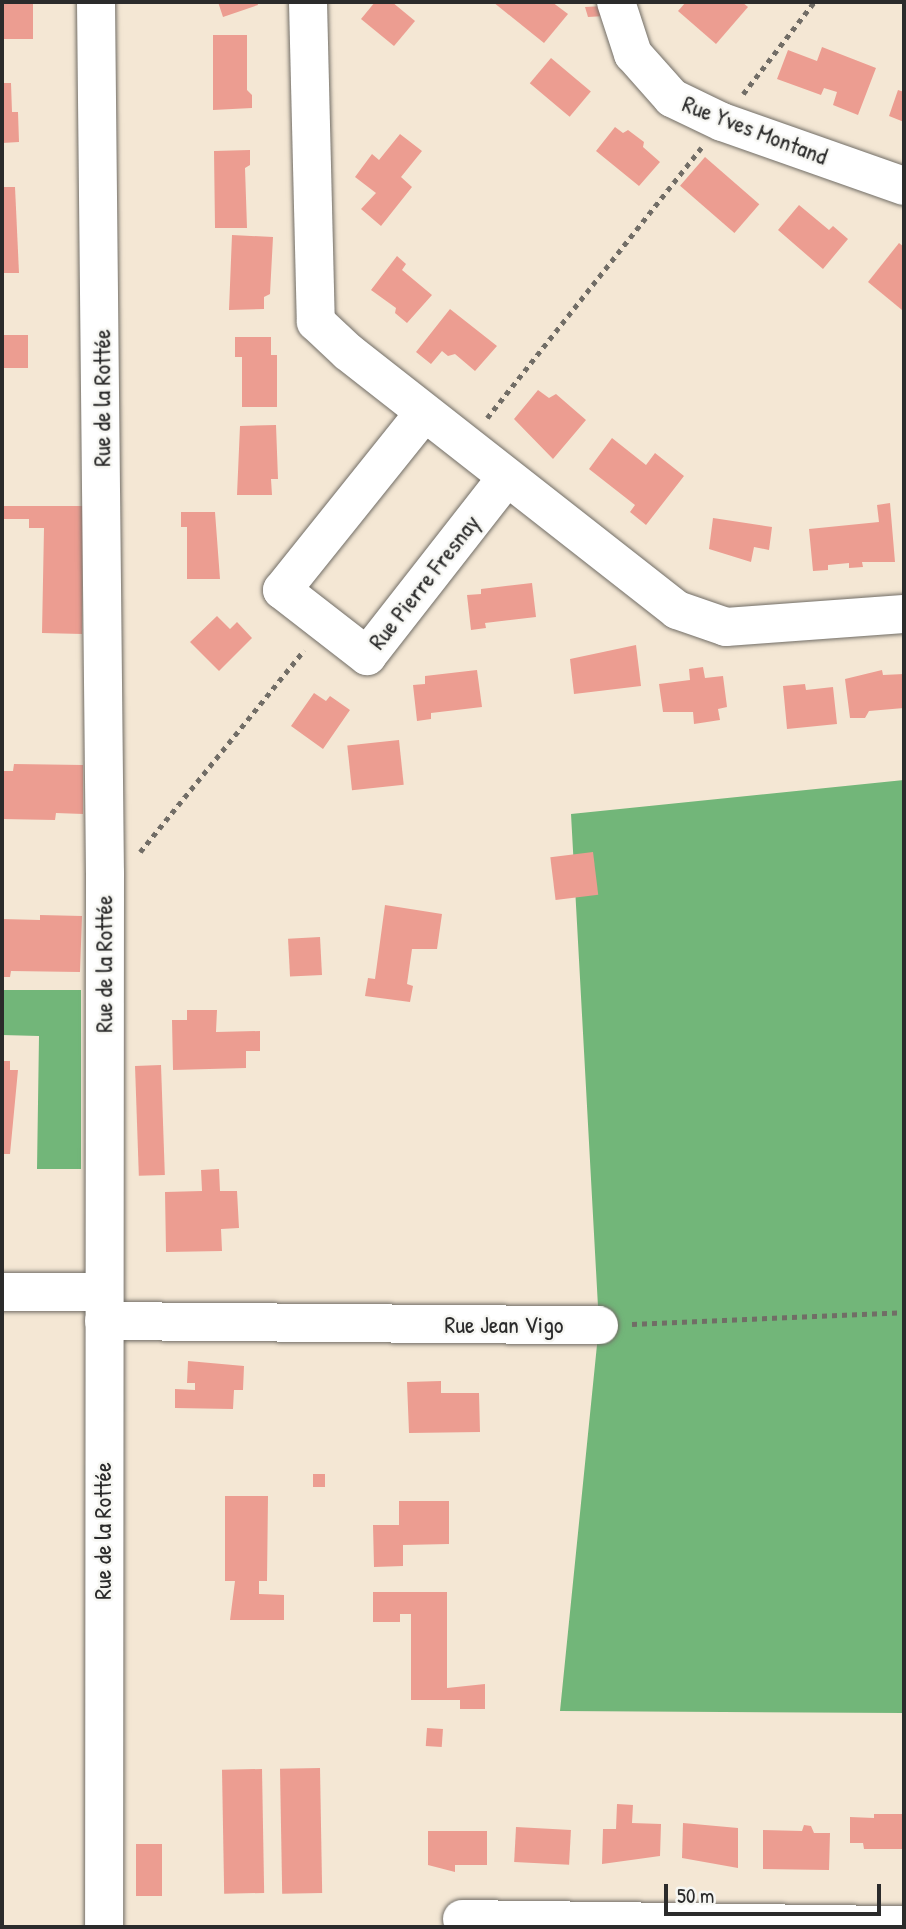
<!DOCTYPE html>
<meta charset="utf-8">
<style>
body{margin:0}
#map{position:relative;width:906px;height:1929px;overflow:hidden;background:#f4e7d4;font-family:"Patrick Hand",sans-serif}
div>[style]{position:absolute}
.forest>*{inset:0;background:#72b679}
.building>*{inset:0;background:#ec9d91;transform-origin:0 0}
.path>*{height:4.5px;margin-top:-2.25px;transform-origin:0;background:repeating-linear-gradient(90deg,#716d66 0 5px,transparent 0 10px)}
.roads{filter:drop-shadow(0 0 2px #716d66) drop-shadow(0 0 2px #716d66)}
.minor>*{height:38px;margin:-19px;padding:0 19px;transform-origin:19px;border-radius:19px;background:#fff}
span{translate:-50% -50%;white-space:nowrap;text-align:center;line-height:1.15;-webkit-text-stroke:5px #f6f6f2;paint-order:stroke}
.street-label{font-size:24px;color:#2b2b2b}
.frame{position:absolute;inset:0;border:4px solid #2b2b2b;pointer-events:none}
.scale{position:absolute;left:664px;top:1884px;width:217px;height:32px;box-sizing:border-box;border:4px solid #2b2b2b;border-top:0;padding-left:9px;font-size:21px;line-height:24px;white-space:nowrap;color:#2b2b2b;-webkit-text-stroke:5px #f6f6f2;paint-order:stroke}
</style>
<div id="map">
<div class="forest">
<i style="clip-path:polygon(904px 780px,904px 1713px,560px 1711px,599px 1325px,571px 814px)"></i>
<i style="clip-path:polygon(2px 990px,81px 990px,81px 1169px,37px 1169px,39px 1036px,2px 1035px)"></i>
</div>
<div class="building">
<i style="left:2px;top:2px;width:31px;height:37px"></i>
<i style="clip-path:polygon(218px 2px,257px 2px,258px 5px,223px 17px)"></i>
<i style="clip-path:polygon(375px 2px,392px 2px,415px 21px,394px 46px,361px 19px)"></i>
<i style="clip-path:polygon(493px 2px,552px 2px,568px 14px,544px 43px)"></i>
<i style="clip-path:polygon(686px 2px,742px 2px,748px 7px,716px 44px,678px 11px)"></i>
<i style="clip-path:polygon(603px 6px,605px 16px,588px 17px,585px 7px)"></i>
<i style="clip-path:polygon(213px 35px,247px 35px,247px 90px,252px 95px,252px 108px,213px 110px)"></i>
<i style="clip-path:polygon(822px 47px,876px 68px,858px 115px,833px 105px,837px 92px,824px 88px,821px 95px,777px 79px,788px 50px,817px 61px)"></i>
<i style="left:551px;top:58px;width:52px;height:33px;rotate:40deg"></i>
<i style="clip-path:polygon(2px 83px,11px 83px,12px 112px,18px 112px,19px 142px,2px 143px)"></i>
<i style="clip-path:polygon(898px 90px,904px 92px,904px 122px,889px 116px)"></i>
<i style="clip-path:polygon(615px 127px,623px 133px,628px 130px,644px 142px,643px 147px,660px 162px,639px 186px,596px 151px)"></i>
<i style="clip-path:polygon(400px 134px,422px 151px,401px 177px,412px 187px,381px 226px,361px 209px,376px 193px,355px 177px,372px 154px,379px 160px)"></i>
<i style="clip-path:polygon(250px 150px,250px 165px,245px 168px,247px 228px,215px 228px,214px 151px)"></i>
<i style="left:705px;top:157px;width:72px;height:38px;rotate:41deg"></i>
<i style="clip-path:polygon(2px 187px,15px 187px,19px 273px,2px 273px)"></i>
<i style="clip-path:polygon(799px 205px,829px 230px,833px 226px,848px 239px,823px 269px,778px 230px)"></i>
<i style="clip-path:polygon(232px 235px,273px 237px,270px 294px,264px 297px,264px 309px,229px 310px)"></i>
<i style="clip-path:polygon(899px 243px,904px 247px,902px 310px,868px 282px)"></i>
<i style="clip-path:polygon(397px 256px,406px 264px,402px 270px,432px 295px,407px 323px,395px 313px,396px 308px,371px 290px)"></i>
<i style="clip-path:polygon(450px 309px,497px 346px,475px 371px,455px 354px,448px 356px,442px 351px,431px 364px,416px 352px)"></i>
<i style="left:2px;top:335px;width:26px;height:33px"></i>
<i style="clip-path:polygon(235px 337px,271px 337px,271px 355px,277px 355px,277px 407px,242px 407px,242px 357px,235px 357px)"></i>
<i style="clip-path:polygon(538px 390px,549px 398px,556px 394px,586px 420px,553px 459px,514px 419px)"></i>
<i style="clip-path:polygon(276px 425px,278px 479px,271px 479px,272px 495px,237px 495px,240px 426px)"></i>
<i style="clip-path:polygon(612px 438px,646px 465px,655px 453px,684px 476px,646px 525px,630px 512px,635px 505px,589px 469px)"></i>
<i style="clip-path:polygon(890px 503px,895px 562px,862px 562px,863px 567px,849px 568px,849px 563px,828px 565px,828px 570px,813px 571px,809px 529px,879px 522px,877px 505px)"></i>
<i style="clip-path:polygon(2px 506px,83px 506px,82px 634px,42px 633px,44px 528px,29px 528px,29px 519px,2px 519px)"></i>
<i style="clip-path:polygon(181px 512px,215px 512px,220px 579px,187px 579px,187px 527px,181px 527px)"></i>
<i style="clip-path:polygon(713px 518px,772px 527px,769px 550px,754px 547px,751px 562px,709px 549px)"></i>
<i style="clip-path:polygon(532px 583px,536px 617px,485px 623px,486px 628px,471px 630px,467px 595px,481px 594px,481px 589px)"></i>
<i style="clip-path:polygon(217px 616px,230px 629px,237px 622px,252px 638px,219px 671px,190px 642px)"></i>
<i style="clip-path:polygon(636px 645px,641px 686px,574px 694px,570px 659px)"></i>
<i style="clip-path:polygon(703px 667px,705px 678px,723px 676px,727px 707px,718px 709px,720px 720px,694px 724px,693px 712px,663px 712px,659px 684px,690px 680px,689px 669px)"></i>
<i style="clip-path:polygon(477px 670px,482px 707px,431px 713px,431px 719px,417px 721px,413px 685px,425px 684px,425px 676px)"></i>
<i style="clip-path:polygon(882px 670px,883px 675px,904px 674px,904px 708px,869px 711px,865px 718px,850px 718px,845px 679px)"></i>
<i style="clip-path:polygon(805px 684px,806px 690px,833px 687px,837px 724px,787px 729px,783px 686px)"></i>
<i style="clip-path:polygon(314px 693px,326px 701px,330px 696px,350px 710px,323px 749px,291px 726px)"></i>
<i style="left:399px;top:740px;width:45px;height:52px;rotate:84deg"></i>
<i style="clip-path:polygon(14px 764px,83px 765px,83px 814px,56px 813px,55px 820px,2px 819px,2px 771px,13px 771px)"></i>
<i style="left:593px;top:852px;width:43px;height:43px;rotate:83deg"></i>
<i style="clip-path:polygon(385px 905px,442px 914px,437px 949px,412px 949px,407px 984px,413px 986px,410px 1002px,365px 996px,368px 978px,375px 979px)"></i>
<i style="clip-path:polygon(40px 915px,82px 916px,80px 972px,11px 971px,10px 977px,2px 977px,2px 919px,40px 920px)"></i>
<i style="left:320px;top:937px;width:38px;height:32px;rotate:87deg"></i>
<i style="clip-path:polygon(187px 1010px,217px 1010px,216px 1032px,260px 1031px,260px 1051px,246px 1051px,246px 1068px,173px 1070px,172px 1020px,187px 1020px)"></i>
<i style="clip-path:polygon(2px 1061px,10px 1061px,10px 1070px,18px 1070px,10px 1154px,2px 1154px)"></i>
<i style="left:161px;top:1065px;width:110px;height:26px;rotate:88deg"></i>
<i style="clip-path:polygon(219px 1169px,220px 1191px,237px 1191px,239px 1228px,221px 1229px,222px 1251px,166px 1252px,165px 1192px,202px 1191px,201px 1170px)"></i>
<i style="clip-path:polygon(188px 1361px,244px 1366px,243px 1390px,234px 1390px,233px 1409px,175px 1408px,175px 1389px,195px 1390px,195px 1383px,187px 1383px)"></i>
<i style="clip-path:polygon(441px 1381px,441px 1393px,479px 1393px,480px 1432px,409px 1433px,407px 1382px)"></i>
<i style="left:313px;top:1474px;width:12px;height:13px"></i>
<i style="clip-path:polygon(225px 1496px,268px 1496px,267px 1581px,259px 1581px,259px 1594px,284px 1595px,284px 1620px,230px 1620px,235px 1581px,225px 1581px)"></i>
<i style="clip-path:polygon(399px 1501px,449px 1501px,449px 1544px,403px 1545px,403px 1566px,374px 1567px,373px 1525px,399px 1525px)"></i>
<i style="clip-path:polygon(373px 1592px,447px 1592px,447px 1688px,485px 1684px,485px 1709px,460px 1709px,460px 1700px,411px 1700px,411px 1614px,400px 1614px,400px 1622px,373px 1622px)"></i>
<i style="left:427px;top:1728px;width:16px;height:18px;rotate:4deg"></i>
<i style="left:320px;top:1768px;width:125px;height:40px;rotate:89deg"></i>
<i style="left:262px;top:1769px;width:124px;height:40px;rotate:89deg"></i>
<i style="clip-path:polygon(617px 1804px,633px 1805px,632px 1823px,661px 1824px,660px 1856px,602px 1864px,603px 1829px,616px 1829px)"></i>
<i style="clip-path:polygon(874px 1814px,904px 1814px,904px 1849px,864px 1849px,863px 1843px,850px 1843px,850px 1817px,874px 1818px)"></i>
<i style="clip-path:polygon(683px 1823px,738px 1828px,738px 1868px,682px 1858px)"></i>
<i style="clip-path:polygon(804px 1825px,811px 1826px,814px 1833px,830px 1833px,829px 1870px,763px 1869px,763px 1830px,802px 1831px)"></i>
<i style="left:516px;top:1827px;width:55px;height:35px;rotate:3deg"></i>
<i style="clip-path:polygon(428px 1831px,487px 1831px,487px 1865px,455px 1865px,455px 1872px,428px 1865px)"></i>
<i style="left:162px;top:1844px;width:52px;height:26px;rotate:90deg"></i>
</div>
<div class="path">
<i style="left:743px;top:94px;width:116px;rotate:-52.3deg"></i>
<i style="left:487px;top:418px;width:345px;rotate:-51.6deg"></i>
<i style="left:140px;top:852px;width:260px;rotate:-50.9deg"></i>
<i style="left:632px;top:1324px;width:272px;rotate:-2.5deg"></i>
</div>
<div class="roads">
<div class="minor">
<i style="left:96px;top:2px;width:871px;rotate:89.41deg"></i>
<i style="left:105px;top:873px;width:1054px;rotate:90.05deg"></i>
<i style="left:308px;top:2px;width:320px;rotate:88.6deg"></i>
<i style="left:316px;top:322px;width:44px;rotate:43.2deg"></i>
<i style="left:348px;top:352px;width:418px;rotate:38.1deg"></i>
<i style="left:677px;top:610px;width:52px;rotate:19.1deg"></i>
<i style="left:726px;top:627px;width:178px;rotate:-4.2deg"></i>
<i style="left:616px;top:2px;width:55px;rotate:71.9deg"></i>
<i style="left:633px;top:54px;width:59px;rotate:48.4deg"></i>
<i style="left:672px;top:98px;width:55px;rotate:25.6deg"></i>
<i style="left:722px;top:122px;width:193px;rotate:19.4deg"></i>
<i style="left:424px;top:413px;width:227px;rotate:128.7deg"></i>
<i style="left:282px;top:590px;width:108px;rotate:37.8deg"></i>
<i style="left:367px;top:656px;width:226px;rotate:-52deg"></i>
<i style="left:2px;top:1292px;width:102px"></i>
<i style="left:104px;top:1321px;width:495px;rotate:0.5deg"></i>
<i style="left:462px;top:1919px;width:442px;rotate:0.8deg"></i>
</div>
</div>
<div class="street-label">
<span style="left:755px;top:130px;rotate:21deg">Rue Yves Montand</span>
<span style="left:102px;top:398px;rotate:-90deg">Rue de la Rottée</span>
<span style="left:424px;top:582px;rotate:-52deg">Rue Pierre Fresnay</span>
<span style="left:104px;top:964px;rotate:-90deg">Rue de la Rottée</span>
<span style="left:504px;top:1325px">Rue Jean Vigo</span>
<span style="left:103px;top:1531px;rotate:-90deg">Rue de la Rottée</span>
</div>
<div class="frame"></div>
<div class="scale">50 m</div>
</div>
